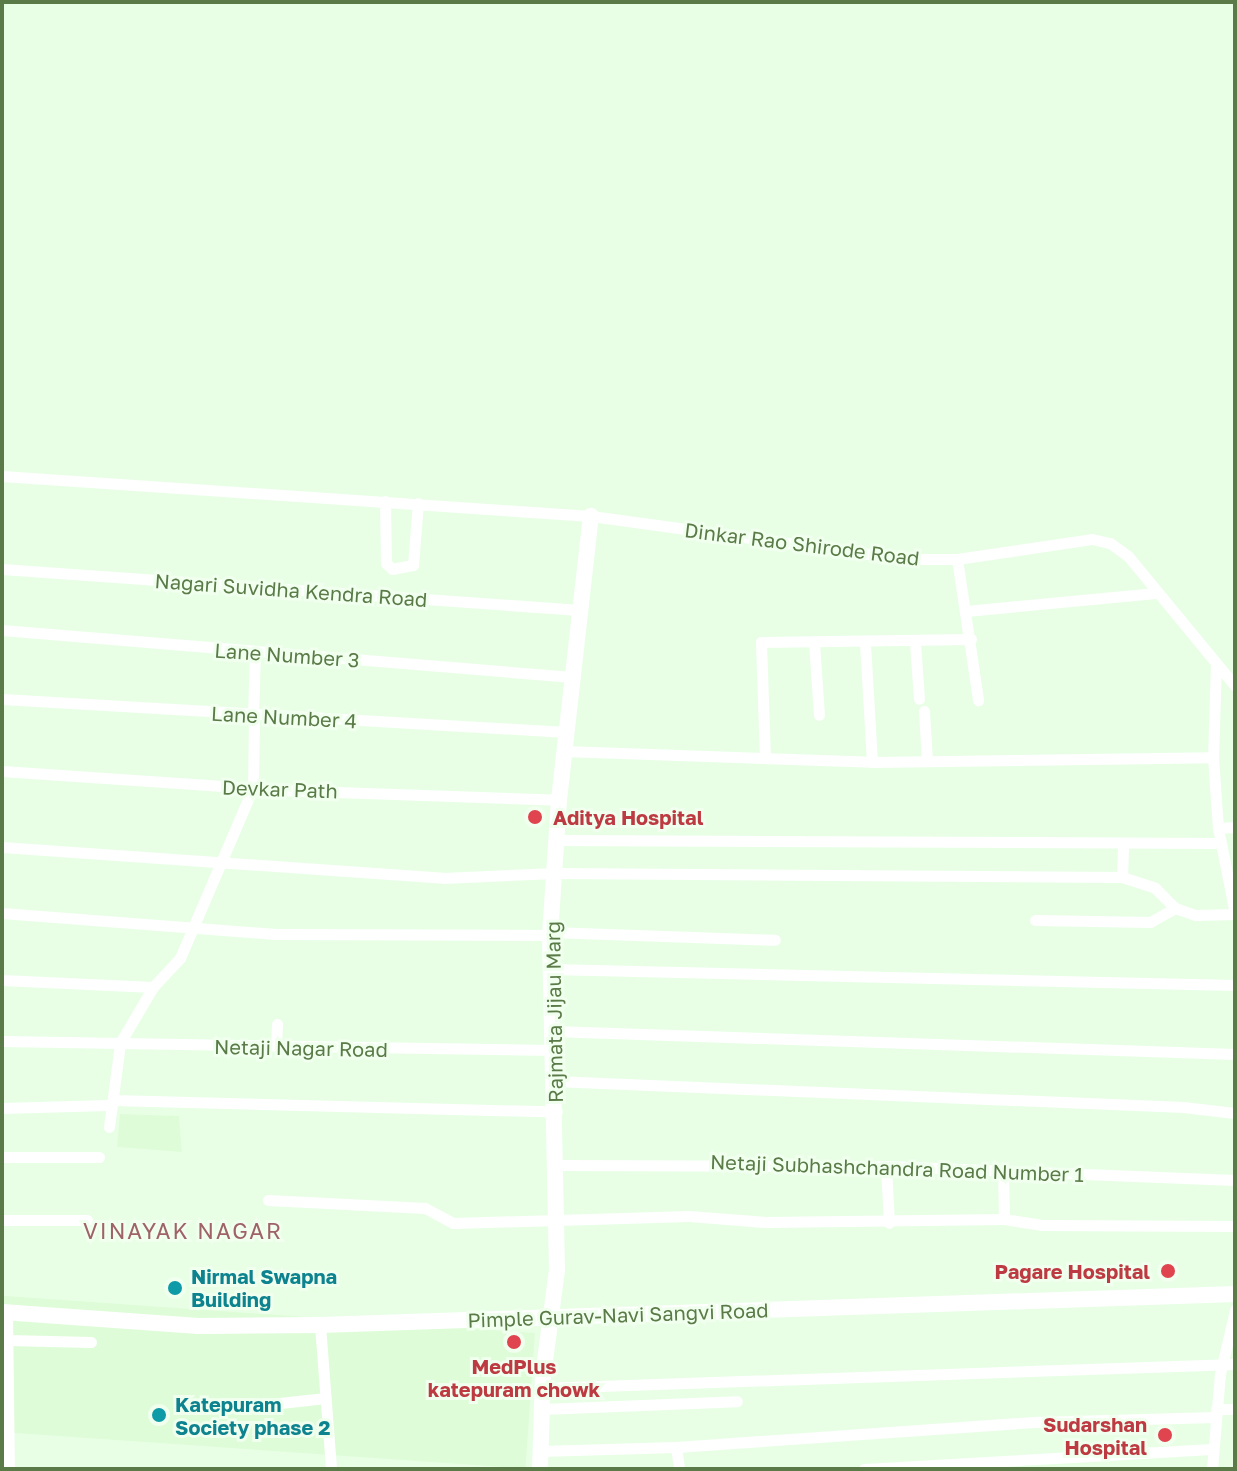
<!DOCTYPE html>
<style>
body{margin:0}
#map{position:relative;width:1237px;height:1471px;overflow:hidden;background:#e8ffe6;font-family:"Golos Text",sans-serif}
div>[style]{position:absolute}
.residential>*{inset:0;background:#dffcd9;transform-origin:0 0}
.street>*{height:11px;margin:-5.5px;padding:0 5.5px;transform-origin:5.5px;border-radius:5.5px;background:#fff}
.secondary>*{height:16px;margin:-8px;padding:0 8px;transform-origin:8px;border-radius:8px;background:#fff}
.dots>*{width:22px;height:22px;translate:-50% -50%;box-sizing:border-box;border:4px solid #f0ffee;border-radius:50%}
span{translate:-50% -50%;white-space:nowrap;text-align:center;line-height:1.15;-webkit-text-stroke:6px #f0ffee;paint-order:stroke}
.street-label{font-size:20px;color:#5a7b47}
.health-label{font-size:20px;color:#be3a42;font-weight:700}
.left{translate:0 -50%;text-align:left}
.right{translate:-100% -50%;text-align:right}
.culture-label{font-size:20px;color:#0d838f;font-weight:700}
.neighbourhood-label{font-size:22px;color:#9f6266;letter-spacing:2px}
.frame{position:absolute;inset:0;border:4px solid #5a7b47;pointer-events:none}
</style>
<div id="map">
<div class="residential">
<i style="clip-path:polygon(120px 1114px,179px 1116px,182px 1152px,117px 1147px)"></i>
<i style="left:535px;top:1333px;width:136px;height:533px;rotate:94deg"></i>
</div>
<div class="street">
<i style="left:2px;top:476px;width:590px;rotate:3.89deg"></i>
<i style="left:591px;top:516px;width:317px;rotate:7.8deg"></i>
<i style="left:905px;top:559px;width:52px"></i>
<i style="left:957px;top:559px;width:136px;rotate:-8.4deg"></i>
<i style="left:1092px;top:539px;width:18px;rotate:13deg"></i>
<i style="left:1110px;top:543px;width:22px;rotate:36deg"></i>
<i style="left:1128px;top:556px;width:168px;rotate:50.5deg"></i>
<i style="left:385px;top:501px;width:62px;rotate:89.1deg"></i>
<i style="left:386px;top:563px;width:8px;rotate:45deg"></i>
<i style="left:392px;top:569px;width:21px;rotate:-11deg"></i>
<i style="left:413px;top:565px;width:62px;rotate:-85.4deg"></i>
<i style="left:957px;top:559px;width:143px;rotate:81.5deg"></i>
<i style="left:2px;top:569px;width:579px;rotate:4.06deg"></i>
<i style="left:966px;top:611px;width:193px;rotate:-5.4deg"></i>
<i style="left:2px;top:630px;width:572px;rotate:4.71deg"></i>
<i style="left:814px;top:642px;width:73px;rotate:86.1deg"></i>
<i style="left:915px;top:642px;width:57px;rotate:86deg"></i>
<i style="left:865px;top:644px;width:118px;rotate:86.6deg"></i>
<i style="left:1216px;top:663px;width:94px;rotate:91.8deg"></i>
<i style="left:1213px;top:757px;width:71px;rotate:86deg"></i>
<i style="left:1218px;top:828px;width:88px;rotate:78.8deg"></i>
<i style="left:2px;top:699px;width:565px;rotate:3.35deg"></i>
<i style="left:924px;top:711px;width:50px;rotate:86.6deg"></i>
<i style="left:253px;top:716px;width:63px;rotate:-88.2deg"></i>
<i style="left:564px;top:751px;width:308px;rotate:2deg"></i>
<i style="left:872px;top:762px;width:341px;rotate:-0.8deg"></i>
<i style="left:765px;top:758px;width:116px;rotate:-92deg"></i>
<i style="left:761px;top:642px;width:210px;rotate:-0.8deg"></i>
<i style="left:2px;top:771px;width:277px;rotate:3.9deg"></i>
<i style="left:278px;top:790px;width:281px;rotate:2deg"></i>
<i style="left:1218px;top:828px;width:17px;rotate:-3deg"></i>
<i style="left:557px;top:840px;width:663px;rotate:0.26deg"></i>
<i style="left:2px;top:847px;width:442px;rotate:4deg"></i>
<i style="left:443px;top:878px;width:112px;rotate:-2.6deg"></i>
<i style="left:555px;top:873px;width:567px;rotate:0.4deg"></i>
<i style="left:1122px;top:877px;width:35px;rotate:18deg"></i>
<i style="left:1155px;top:888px;width:28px;rotate:45deg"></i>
<i style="left:1175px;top:908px;width:21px;rotate:19deg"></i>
<i style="left:1195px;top:915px;width:40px;rotate:-1.4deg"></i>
<i style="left:1122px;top:877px;width:31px;rotate:-88deg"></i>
<i style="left:2px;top:913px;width:275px;rotate:4.4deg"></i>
<i style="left:276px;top:934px;width:274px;rotate:0.2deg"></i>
<i style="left:1035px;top:920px;width:115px;rotate:1deg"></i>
<i style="left:1150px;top:922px;width:29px;rotate:-29deg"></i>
<i style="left:550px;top:932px;width:225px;rotate:2deg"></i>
<i style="left:550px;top:969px;width:685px;rotate:1.34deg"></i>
<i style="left:2px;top:980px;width:151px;rotate:2.7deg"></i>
<i style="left:552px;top:1031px;width:683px;rotate:1.93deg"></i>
<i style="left:2px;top:1041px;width:550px;rotate:0.94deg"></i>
<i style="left:276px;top:1044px;width:20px;rotate:-87deg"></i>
<i style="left:554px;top:1081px;width:630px;rotate:2.37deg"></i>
<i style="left:1183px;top:1107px;width:52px;rotate:6.6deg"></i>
<i style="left:113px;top:1100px;width:444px;rotate:1.5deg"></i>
<i style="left:2px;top:1108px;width:106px;rotate:-1.6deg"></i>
<i style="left:109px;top:1127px;width:85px;rotate:-82.5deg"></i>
<i style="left:120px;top:1043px;width:65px;rotate:-59.5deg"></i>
<i style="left:153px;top:987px;width:40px;rotate:-47deg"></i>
<i style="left:180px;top:958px;width:185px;rotate:-66.8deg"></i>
<i style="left:253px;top:788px;width:72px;rotate:-89.2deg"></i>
<i style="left:2px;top:1157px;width:97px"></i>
<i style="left:558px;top:1165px;width:328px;rotate:0.2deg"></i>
<i style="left:886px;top:1166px;width:349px;rotate:2.3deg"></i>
<i style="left:886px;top:1166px;width:57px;rotate:87deg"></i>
<i style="left:1003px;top:1170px;width:49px;rotate:88.8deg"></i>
<i style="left:268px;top:1200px;width:157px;rotate:2.9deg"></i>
<i style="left:425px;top:1208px;width:32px;rotate:28deg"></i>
<i style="left:453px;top:1223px;width:236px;rotate:-1.7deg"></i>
<i style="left:689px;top:1216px;width:77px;rotate:4.5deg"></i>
<i style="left:766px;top:1222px;width:238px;rotate:-0.7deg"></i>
<i style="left:1004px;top:1219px;width:37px;rotate:9deg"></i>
<i style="left:1041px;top:1225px;width:194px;rotate:0.3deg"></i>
<i style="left:2px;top:1220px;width:85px"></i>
<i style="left:7px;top:1312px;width:157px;rotate:89.3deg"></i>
<i style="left:320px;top:1325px;width:144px;rotate:85.6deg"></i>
<i style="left:7px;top:1340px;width:84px;rotate:1.4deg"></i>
<i style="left:543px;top:1388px;width:692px;rotate:-1.99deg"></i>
<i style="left:243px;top:1407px;width:83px;rotate:-6.2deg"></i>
<i style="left:542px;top:1409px;width:195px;rotate:-2.3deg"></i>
<i style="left:1216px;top:1409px;width:19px"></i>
<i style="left:676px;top:1447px;width:363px;rotate:-4deg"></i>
<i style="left:1038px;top:1422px;width:177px;rotate:-1.6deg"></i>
<i style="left:541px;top:1451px;width:135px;rotate:-1.7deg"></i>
<i style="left:676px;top:1447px;width:22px;rotate:82deg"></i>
<i style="left:864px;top:1469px;width:348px;rotate:-3.3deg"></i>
<i style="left:1212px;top:1469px;width:95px;rotate:-85.2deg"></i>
<i style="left:1220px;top:1374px;width:66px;rotate:-76.8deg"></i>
</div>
<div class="secondary">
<i style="left:2px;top:1312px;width:197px;rotate:4.1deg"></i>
<i style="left:199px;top:1326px;width:121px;rotate:-0.5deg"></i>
<i style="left:320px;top:1325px;width:916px;rotate:-1.94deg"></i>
<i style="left:540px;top:1469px;width:93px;rotate:-88.2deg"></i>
<i style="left:543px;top:1376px;width:107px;rotate:-82.5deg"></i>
<i style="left:557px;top:1270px;width:335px;rotate:-91.2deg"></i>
<i style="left:550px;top:935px;width:135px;rotate:-86.2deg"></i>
<i style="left:559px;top:800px;width:286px;rotate:-83.6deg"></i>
</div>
<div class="dots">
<i style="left:535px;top:817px;background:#e0444e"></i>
<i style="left:1168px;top:1271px;background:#e0444e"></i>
<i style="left:175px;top:1288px;background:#0f9aa8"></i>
<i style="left:514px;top:1342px;background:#e0444e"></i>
<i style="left:159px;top:1415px;background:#0f9aa8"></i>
<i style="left:1165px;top:1435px;background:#e0444e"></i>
</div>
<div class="street-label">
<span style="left:802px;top:544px;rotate:7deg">Dinkar Rao Shirode Road</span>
<span style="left:291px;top:590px;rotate:4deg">Nagari Suvidha Kendra Road</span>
<span style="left:287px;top:655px;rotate:4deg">Lane Number 3</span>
<span style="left:284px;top:717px;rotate:3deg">Lane Number 4</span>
<span style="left:280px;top:789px;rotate:2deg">Devkar Path</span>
<span style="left:554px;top:1012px;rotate:-91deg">Rajmata Jijau Marg</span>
<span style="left:301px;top:1048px;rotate:1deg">Netaji Nagar Road</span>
<span style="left:897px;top:1168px;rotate:2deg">Netaji Subhashchandra Road Number 1</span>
<span style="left:618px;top:1315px;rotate:-2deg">Pimple Gurav-Navi Sangvi Road</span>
</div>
<div class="health-label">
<span class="left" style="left:553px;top:817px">Aditya Hospital</span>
<span class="right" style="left:1150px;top:1271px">Pagare Hospital</span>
<span style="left:514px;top:1378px">MedPlus<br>katepuram chowk</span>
<span class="right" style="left:1147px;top:1436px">Sudarshan<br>Hospital</span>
</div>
<div class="culture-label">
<span class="left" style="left:191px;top:1288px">Nirmal Swapna<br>Building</span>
<span class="left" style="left:175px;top:1416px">Katepuram<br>Society phase 2</span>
</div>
<div class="neighbourhood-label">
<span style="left:183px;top:1231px">VINAYAK NAGAR</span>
</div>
<div class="frame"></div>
</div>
